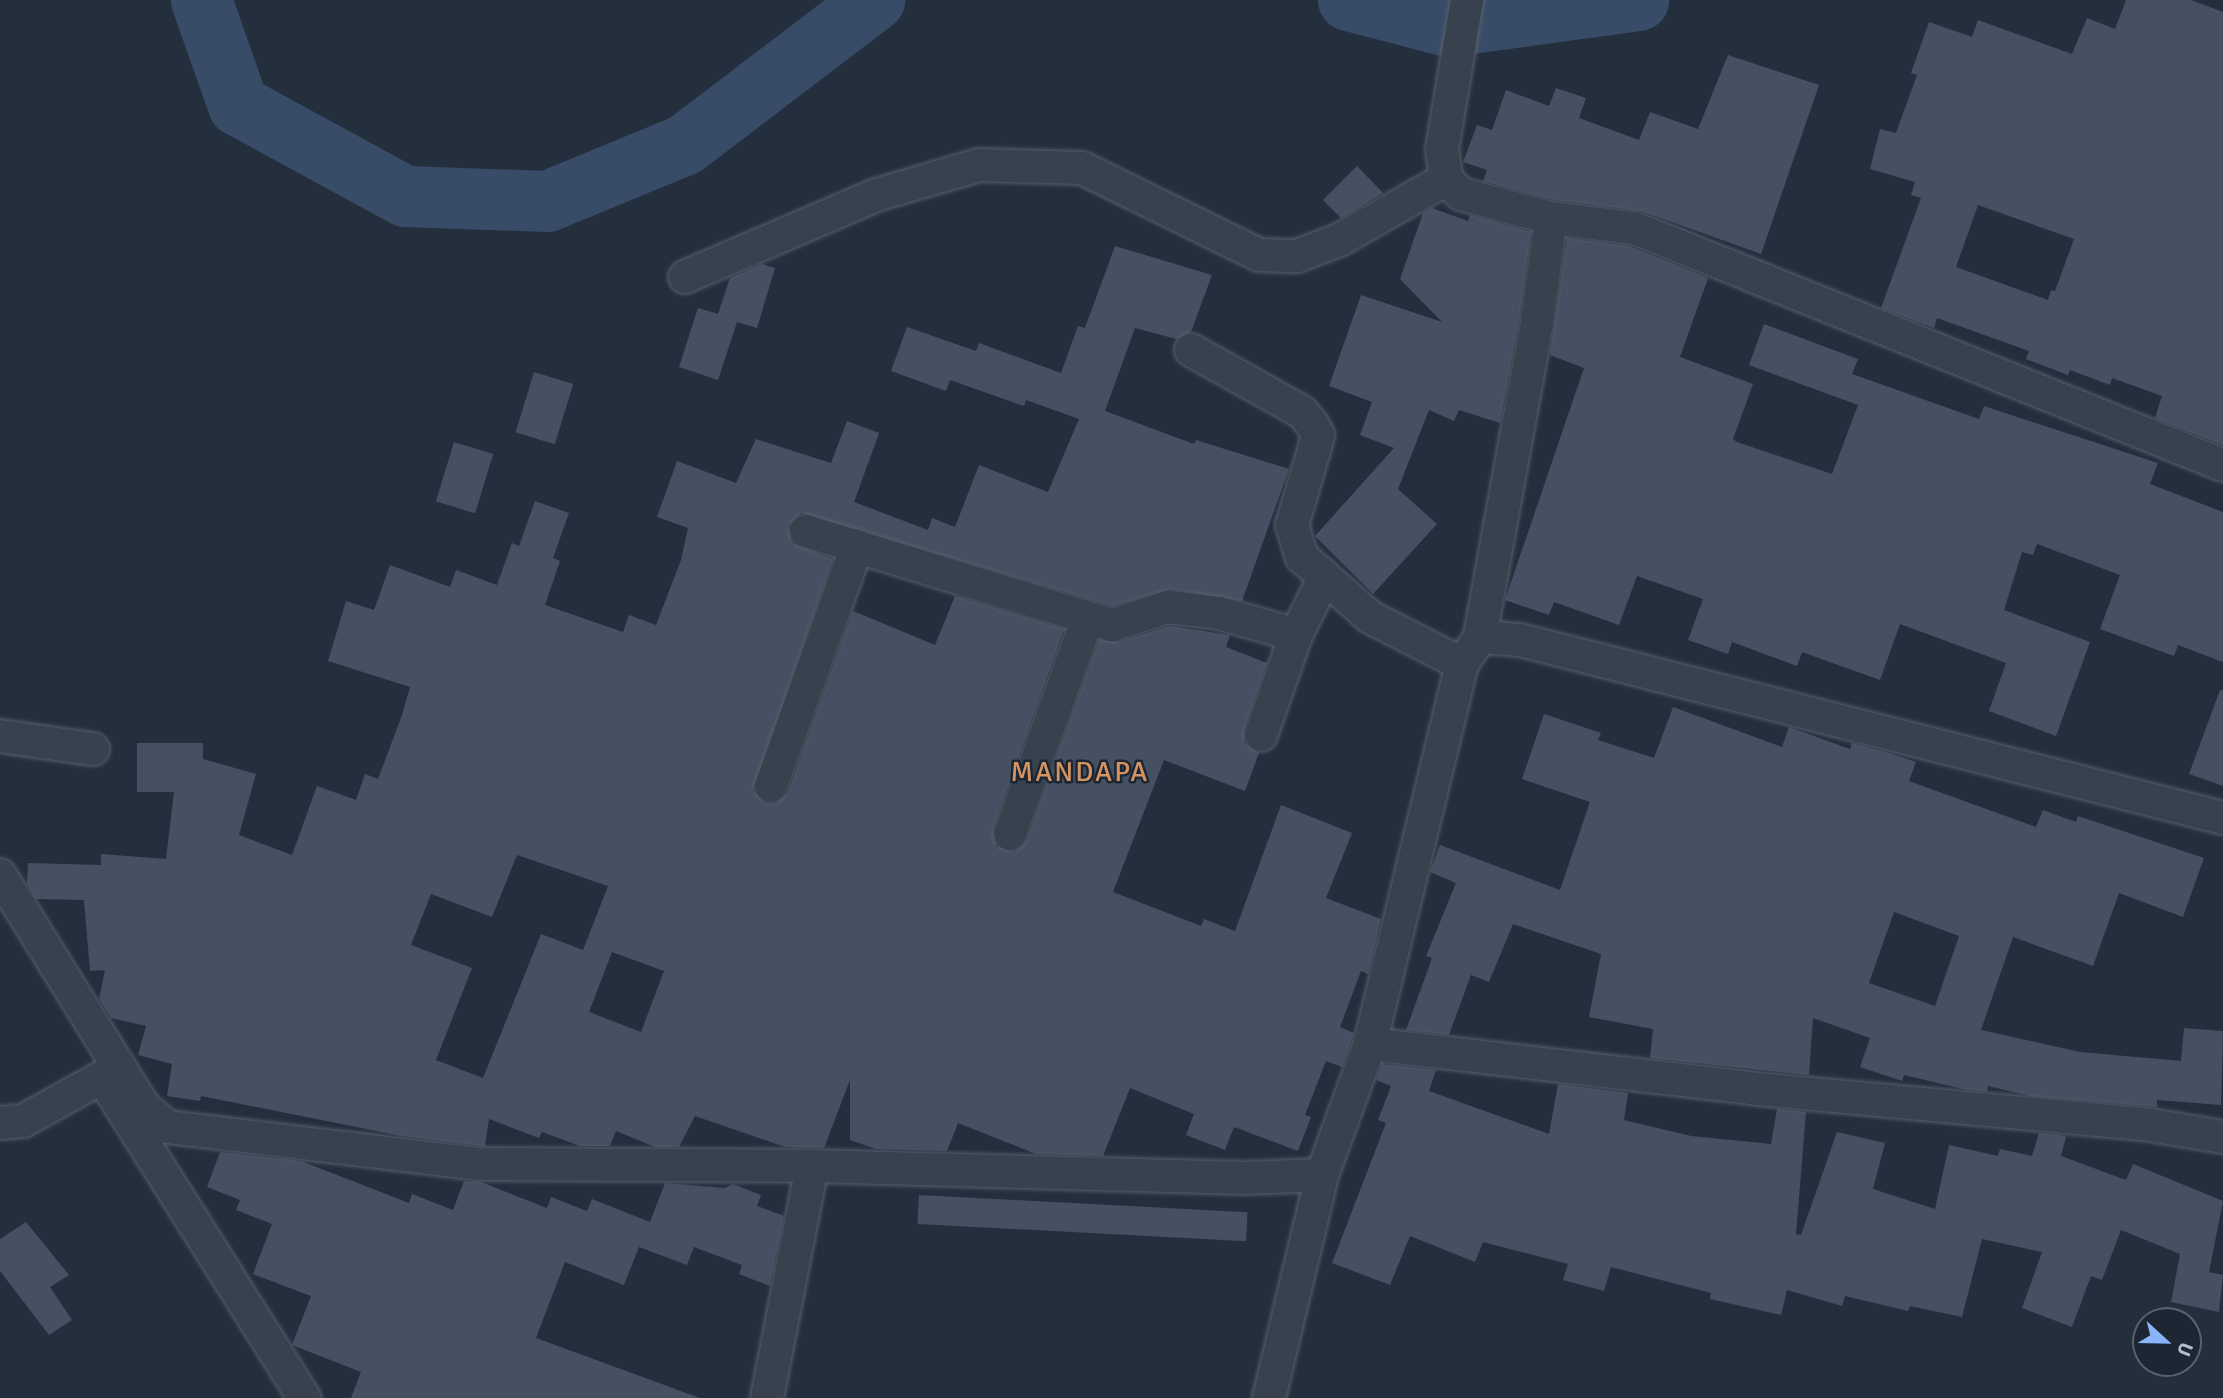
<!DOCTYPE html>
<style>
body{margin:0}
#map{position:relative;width:2223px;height:1398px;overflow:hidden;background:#242f3e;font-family:Signika,sans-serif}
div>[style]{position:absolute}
.river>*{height:61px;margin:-30.5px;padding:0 30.5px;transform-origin:30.5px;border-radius:30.5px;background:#394c67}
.building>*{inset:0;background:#455162;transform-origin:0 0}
.roads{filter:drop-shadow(0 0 2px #565f6c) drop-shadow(0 0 2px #565f6c)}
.minor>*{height:32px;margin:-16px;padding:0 16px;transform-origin:16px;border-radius:16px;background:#38414e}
span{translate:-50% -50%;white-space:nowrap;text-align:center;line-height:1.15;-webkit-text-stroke:5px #1d2633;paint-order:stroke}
.quarter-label{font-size:28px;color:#d59563;letter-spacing:2px}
.north{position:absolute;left:2132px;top:1307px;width:70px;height:70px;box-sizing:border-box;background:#1d2633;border:2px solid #59626f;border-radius:50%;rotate:112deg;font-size:19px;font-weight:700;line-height:28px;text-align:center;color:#b4bcc9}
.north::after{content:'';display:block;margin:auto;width:24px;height:32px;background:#8ab4f8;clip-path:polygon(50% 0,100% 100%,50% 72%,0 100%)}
</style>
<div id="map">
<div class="river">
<i style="left:201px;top:0;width:111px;rotate:70.6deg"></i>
<i style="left:238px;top:105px;width:190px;rotate:28.6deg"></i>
<i style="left:405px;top:196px;width:142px;rotate:2deg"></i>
<i style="left:547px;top:201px;width:149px;rotate:-22.4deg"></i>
<i style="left:685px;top:144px;width:238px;rotate:-37.3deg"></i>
<i style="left:1348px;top:0;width:103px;rotate:14.6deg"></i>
<i style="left:1448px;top:26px;width:192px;rotate:-7.8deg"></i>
</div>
<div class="building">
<i style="clip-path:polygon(evenodd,2126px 0,2191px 0,2223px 12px,2223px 445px,2155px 418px,2162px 396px,2112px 378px,2110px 385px,2070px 370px,2068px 375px,2026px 359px,2029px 351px,1937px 318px,1934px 328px,1881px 308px,1921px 198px,1911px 195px,1915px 182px,1870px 169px,1880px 129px,1896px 133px,1917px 75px,1911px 73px,1929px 22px,1972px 37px,1978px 20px,2072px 54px,2087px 18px,2115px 29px,2126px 0,1978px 205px,2074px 239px,2055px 291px,2051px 290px,2048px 300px,1956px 267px,1978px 205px)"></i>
<i style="clip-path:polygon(1728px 55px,1819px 85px,1761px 254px,1641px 211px,1554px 200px,1483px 181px,1487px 170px,1463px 162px,1477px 125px,1492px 130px,1506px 90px,1549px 106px,1556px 88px,1586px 98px,1579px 118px,1639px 140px,1650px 112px,1698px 129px)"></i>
<i style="clip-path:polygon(1357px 166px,1383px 193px,1341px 218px,1323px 200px)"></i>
<i style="clip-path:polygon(1432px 208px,1468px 221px,1470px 215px,1531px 232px,1519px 320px,1500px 423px,1459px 410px,1454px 421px,1429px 410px,1398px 489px,1437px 524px,1373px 594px,1315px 536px,1394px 448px,1360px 435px,1372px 402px,1329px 386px,1361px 295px,1442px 322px,1400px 279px,1423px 213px)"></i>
<i style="clip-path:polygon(1567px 238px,1629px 246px,1708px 278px,1680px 357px,1753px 384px,1733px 439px,1737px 442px,1832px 474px,1858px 405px,1749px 365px,1764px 324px,1858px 359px,1852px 374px,1979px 419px,1984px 406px,2158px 463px,2150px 484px,2223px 512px,2223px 662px,2178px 645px,2174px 656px,2100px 629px,2120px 575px,2037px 544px,2033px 555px,2022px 552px,2004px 610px,2090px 642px,2056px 736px,1989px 711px,2006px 663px,1900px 624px,1880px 680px,1802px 652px,1797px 666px,1732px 642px,1728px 654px,1688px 640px,1703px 599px,1637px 576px,1619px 625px,1554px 602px,1549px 615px,1505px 600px,1584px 368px,1550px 355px)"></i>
<i style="clip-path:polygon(evenodd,1115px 246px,1212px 275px,1191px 332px,1176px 339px,1135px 328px,1105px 411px,1194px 444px,1196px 440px,1289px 469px,1242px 601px,1170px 589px,1112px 606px,801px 513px,788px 526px,792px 543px,833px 559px,753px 790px,765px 803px,775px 804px,788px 793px,853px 611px,935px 645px,955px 596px,1064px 629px,993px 828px,996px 846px,1014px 852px,1027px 840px,1099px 640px,1118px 642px,1170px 626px,1230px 635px,1226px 647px,1267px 663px,1244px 730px,1244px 743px,1259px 753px,1245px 791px,1164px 760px,1113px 892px,1201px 926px,1204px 919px,1235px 931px,1281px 805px,1352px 833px,1326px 898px,1381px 919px,1368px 974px,1361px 971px,1340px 1027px,1354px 1033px,1352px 1039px,1342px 1067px,1326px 1061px,1305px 1115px,1311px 1117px,1298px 1151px,1234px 1127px,1225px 1150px,1186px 1135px,1194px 1114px,1130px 1088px,1103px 1156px,1036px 1154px,958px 1123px,947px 1151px,876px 1149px,850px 1140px,850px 1080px,824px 1148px,785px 1147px,695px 1116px,679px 1147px,655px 1147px,616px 1131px,610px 1146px,580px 1146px,542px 1132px,539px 1138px,489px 1119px,485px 1146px,480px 1146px,401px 1136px,201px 1096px,200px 1101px,167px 1096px,172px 1064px,138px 1055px,146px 1026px,111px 1018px,99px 999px,105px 970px,90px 971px,84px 900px,36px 899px,27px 884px,28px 863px,101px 865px,101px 854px,166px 859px,174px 792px,137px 792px,137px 743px,203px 743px,203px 759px,256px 774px,239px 835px,292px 855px,317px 786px,356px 800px,365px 774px,378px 779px,402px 715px,410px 687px,328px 661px,346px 601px,374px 610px,390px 565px,450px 587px,456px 570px,497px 585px,512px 543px,519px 546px,535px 501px,569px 513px,553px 558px,560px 561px,545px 605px,623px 632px,629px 615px,656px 625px,681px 560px,688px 528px,657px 517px,677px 461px,736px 483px,756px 439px,831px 463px,847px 421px,879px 433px,854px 502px,928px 530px,932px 518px,955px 527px,979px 465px,1048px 492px,1079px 419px,1026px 400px,1024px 406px,950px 380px,946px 391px,891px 371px,907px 327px,976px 351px,979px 343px,1061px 373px,1078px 326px,1085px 328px,1115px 246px,517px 855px,608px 886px,583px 950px,541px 934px,483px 1078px,436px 1060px,472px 968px,411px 945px,431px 894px,492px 917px,517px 855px,1115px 246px,612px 952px,664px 971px,641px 1032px,589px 1012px,612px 952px)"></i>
<i style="clip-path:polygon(762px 264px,775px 268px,757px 328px,737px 322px,718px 380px,679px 367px,698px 308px,718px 314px,730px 278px)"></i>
<i style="left:534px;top:372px;width:41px;height:63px;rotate:17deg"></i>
<i style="left:454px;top:442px;width:41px;height:62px;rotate:17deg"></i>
<i style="clip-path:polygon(2220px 690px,2223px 690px,2223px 786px,2189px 774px)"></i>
<i style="clip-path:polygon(evenodd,1673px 707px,1782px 747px,1789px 727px,1850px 749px,1852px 743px,1886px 752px,1916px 762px,1909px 781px,2036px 827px,2043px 810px,2076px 822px,2078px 816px,2204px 858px,2183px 917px,2119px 893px,2093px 966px,2013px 937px,1981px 1030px,2080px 1052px,2181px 1061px,2184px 1028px,2223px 1031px,2221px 1105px,2157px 1100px,2157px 1107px,2030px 1096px,1988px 1086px,1987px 1092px,1963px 1089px,1904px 1075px,1902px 1081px,1860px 1067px,1870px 1038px,1813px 1018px,1809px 1075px,1650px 1058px,1653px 1029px,1589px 1017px,1601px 954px,1513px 924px,1489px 982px,1471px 975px,1449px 1035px,1406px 1030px,1432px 958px,1426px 956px,1456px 883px,1430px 872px,1440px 845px,1560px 890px,1590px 802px,1522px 779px,1544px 714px,1601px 733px,1598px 740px,1654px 758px,1673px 707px,1894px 912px,1959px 936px,1935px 1006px,1869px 983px,1894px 912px)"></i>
<i style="clip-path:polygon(1382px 1064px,1436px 1070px,1429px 1091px,1549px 1134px,1558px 1084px,1628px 1093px,1624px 1120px,1691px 1136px,1771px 1144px,1777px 1109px,1806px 1112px,1796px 1234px,1801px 1235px,1837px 1132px,1885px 1143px,1873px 1189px,1935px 1209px,1949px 1145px,1998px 1156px,2000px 1149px,2032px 1156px,2039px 1133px,2061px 1135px,2066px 1137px,2061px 1156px,2126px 1180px,2133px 1164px,2223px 1201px,2209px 1272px,2223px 1275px,2219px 1312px,2171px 1302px,2180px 1254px,2121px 1230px,2102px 1280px,2091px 1276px,2072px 1327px,2022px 1308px,2042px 1252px,1982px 1239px,1962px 1317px,1910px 1306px,1908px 1311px,1845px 1296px,1842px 1306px,1787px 1290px,1781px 1315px,1710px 1299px,1711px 1293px,1611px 1267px,1604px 1291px,1563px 1280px,1568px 1264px,1483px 1242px,1475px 1262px,1410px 1236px,1390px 1285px,1332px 1263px,1386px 1123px,1378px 1120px,1391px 1086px,1376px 1080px)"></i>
<i style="clip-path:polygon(220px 1152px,301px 1161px,409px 1203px,412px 1194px,453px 1210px,464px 1181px,481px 1182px,547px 1208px,551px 1197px,587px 1211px,592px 1199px,650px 1222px,665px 1183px,725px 1188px,733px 1184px,761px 1195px,757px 1206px,784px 1216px,770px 1286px,739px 1274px,742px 1265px,694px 1247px,687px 1265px,639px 1247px,624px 1285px,565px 1262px,536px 1338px,700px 1398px,351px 1398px,361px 1372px,292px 1345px,311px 1296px,253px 1274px,272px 1224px,236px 1210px,240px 1200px,207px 1187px)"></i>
<i style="left:919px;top:1195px;width:329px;height:29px;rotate:3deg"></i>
<i style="clip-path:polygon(26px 1222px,69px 1275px,50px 1287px,72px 1320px,49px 1335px,0 1271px,0 1239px)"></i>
</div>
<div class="roads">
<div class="minor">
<i style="left:1467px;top:0;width:151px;rotate:99.5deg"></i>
<i style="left:1442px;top:149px;width:30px;rotate:82deg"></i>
<i style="left:1446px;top:179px;width:21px;rotate:45deg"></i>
<i style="left:1461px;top:194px;width:93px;rotate:14.9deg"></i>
<i style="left:1551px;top:218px;width:106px;rotate:97.6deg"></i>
<i style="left:1537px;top:323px;width:319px;rotate:100.3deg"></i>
<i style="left:1551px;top:218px;width:84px;rotate:6.9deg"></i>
<i style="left:1634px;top:228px;width:635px;rotate:21.92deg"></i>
<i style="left:685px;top:277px;width:208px;rotate:-23.2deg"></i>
<i style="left:876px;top:195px;width:107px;rotate:-16.2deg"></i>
<i style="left:979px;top:165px;width:103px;rotate:1.7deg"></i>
<i style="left:1082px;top:168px;width:197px;rotate:26.2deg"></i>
<i style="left:1259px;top:255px;width:38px;rotate:2deg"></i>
<i style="left:1297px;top:256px;width:45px;rotate:-20.9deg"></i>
<i style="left:1339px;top:240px;width:123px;rotate:-29.7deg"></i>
<i style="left:1191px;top:350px;width:127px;rotate:29.2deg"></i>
<i style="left:1302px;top:412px;width:16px;rotate:50deg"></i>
<i style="left:1312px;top:424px;width:13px;rotate:61deg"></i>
<i style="left:1318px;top:435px;width:12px;rotate:104deg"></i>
<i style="left:1315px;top:447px;width:81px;rotate:106.4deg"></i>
<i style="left:1292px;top:525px;width:34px;rotate:73deg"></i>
<i style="left:1302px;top:557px;width:91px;rotate:41.4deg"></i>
<i style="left:1370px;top:617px;width:103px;rotate:27.1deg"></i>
<i style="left:806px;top:531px;width:320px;rotate:17.1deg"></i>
<i style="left:1112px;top:625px;width:59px;rotate:-17.8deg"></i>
<i style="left:1168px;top:607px;width:51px;rotate:6.7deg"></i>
<i style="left:1219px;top:613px;width:80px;rotate:15.9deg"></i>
<i style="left:1296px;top:635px;width:63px;rotate:-63.4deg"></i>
<i style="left:1261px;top:735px;width:106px;rotate:-70.7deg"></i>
<i style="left:0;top:736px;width:94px;rotate:8deg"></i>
<i style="left:771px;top:786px;width:255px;rotate:-70.3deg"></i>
<i style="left:1010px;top:834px;width:227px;rotate:-70.2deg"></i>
<i style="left:0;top:875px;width:273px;rotate:58.2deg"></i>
<i style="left:144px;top:1107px;width:31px;rotate:40deg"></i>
<i style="left:168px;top:1127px;width:313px;rotate:6.8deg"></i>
<i style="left:479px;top:1164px;width:333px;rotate:0.3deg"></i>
<i style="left:812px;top:1166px;width:433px;rotate:1.6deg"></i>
<i style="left:1245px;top:1178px;width:77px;rotate:-2.2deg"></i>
<i style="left:1322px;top:1175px;width:140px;rotate:-69.9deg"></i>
<i style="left:1370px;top:1044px;width:391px;rotate:-76.4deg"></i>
<i style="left:1462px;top:664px;width:32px;rotate:-56deg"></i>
<i style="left:1480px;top:637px;width:40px;rotate:4.3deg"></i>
<i style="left:1520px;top:640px;width:725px;rotate:14.21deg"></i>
<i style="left:1370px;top:1044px;width:390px;rotate:6.6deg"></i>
<i style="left:1757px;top:1089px;width:395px;rotate:5.2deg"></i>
<i style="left:2150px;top:1125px;width:74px;rotate:9.3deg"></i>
<i style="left:111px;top:1091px;width:363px;rotate:57.8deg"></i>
<i style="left:0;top:1123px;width:23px;rotate:-5deg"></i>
<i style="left:23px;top:1121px;width:110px;rotate:-28.9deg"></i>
<i style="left:767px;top:1398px;width:236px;rotate:-79deg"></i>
<i style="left:1269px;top:1398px;width:229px;rotate:-76.6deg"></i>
</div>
</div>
<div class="quarter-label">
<span style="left:1080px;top:772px">MANDAPA</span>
</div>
<div class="north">U</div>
</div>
